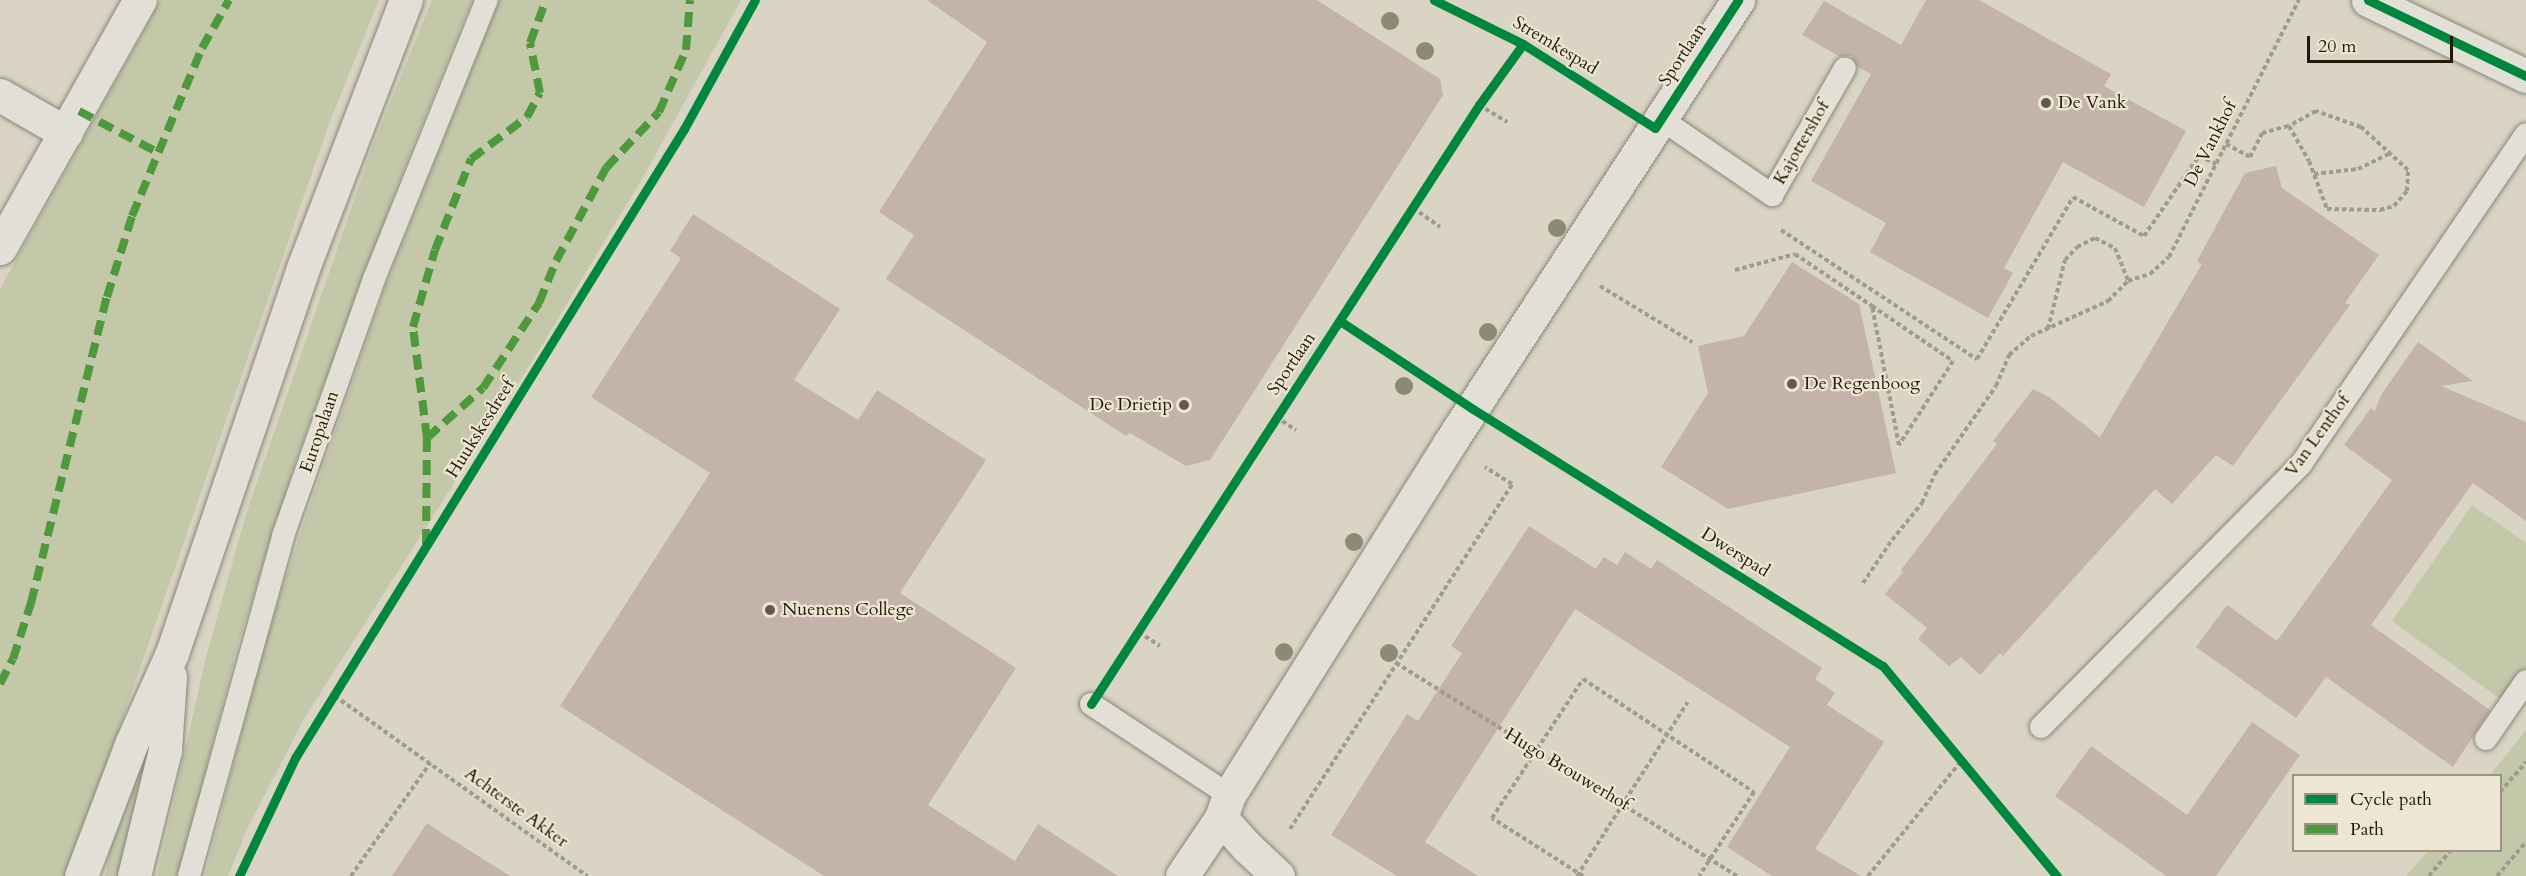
<!DOCTYPE html>
<style>
body{margin:0}
#map{position:relative;width:2526px;height:876px;overflow:hidden;background:#d9d4c3;font-family:Cardo,serif}
div>[style]{position:absolute}
.green>*{inset:0;background:#c2c8a8}
.building>*{inset:0;background:#c4b3aa}
.path>*{height:4px;margin-top:-2px;transform-origin:0;background:repeating-linear-gradient(90deg,#9e9b93 0 4.5px,transparent 0 7.5px)}
.roads{filter:drop-shadow(0 0 2px #8a867b) drop-shadow(0 0 2px #8a867b)}
.lane>*{height:22px;margin:-11px;padding:0 11px;transform-origin:11px;border-radius:11px;background:#e2dfd7}
.street>*{height:33px;margin:-16.5px;padding:0 16.5px;transform-origin:16.5px;border-radius:16.5px;background:#e2dfd7}
.secondary>*{height:33px;margin:-16.5px;padding:0 16.5px;transform-origin:16.5px;border-radius:16.5px;background:#e2dfd7}
.quiet>*{height:8px;margin-top:-4px;transform-origin:0;background:repeating-linear-gradient(90deg,#4d993b 0 15px,transparent 0 23px)}
.cycleway>*{height:9px;margin:-4.5px;padding:0 4.5px;transform-origin:4.5px;border-radius:4.5px;background:#00873e}
.trees>*{width:18px;height:18px;margin:-9px;border-radius:50%;background:#8c8974}
.dots>*{width:16px;height:16px;translate:-50% -50%;box-sizing:border-box;border:3px solid #ece6d2;border-radius:50%}
span{translate:-50% -50%;white-space:nowrap;text-align:center;line-height:1.15;-webkit-text-stroke:4.5px #ece6d2;paint-order:stroke}
.street-label{font-size:18px;color:#23190b}
.poi-label{font-size:18px;color:#23190b}
.left{translate:0 -50%;text-align:left}
.right{translate:-100% -50%;text-align:right}
.legend{position:absolute;left:2292px;top:774px;width:210px;height:78px;box-sizing:border-box;background:#ece6d2;border:2px solid #9c9482;margin:0;padding:8px 10px;list-style:none;font-size:18px;color:#23190b}
.legend li{display:flex;align-items:center;gap:12px;height:30px}
.legend b{width:30px;border:2px solid #9c9482}
.scale{position:absolute;left:2307px;top:36px;width:146px;height:27px;box-sizing:border-box;border:3px solid #23190b;border-top:0;padding-left:8px;font-size:18px;line-height:21px;white-space:nowrap;color:#23190b;-webkit-text-stroke:4px #ece6d2;paint-order:stroke}
</style>
<div id="map">
<div class="green">
<i style="clip-path:polygon(161px 0,379px 0,330px 121px,68px 876px,0 876px,0 289px)"></i>
<i style="clip-path:polygon(432px 0,472px 0,399px 181px,295px 463px,238px 644px,179px 876px,157px 876px,205px 661px,246px 514px,373px 145px)"></i>
<i style="clip-path:polygon(499px 0,741px 0,642px 179px,536px 355px,305px 717px,248px 827px,228px 876px,205px 876px,263px 648px,301px 531px,385px 287px)"></i>
<i style="clip-path:polygon(2472px 505px,2526px 543px,2526px 666px,2502px 700px,2392px 621px)"></i>
<i style="clip-path:polygon(2526px 730px,2526px 876px,2406px 876px,2428px 851px,2500px 850px,2500px 776px,2490px 775px)"></i>
<i style="clip-path:polygon(137px 764px,153px 769px,128px 876px,105px 876px,114px 831px)"></i>
</div>
<div class="building">
<i style="clip-path:polygon(927px 0,1317px 0,1440px 79px,1443px 95px,1210px 460px,1186px 466px,1130px 433px,1126px 436px,886px 279px,914px 235px,879px 212px,987px 42px)"></i>
<i style="clip-path:polygon(1926px 0,1979px 0,2111px 74px,2104px 86px,2186px 131px,2144px 207px,2063px 162px,2004px 268px,2013px 273px,1988px 318px,1870px 252px,1886px 223px,1811px 181px,1871px 74px,1858px 67px,1851px 56px,1839px 56px,1802px 35px,1824px 1px,1901px 45px)"></i>
<i style="clip-path:polygon(2276px 166px,2282px 188px,2379px 255px,2345px 303px,2350px 305px,2233px 466px,2216px 455px,2172px 504px,2155px 489px,2003px 656px,2000px 653px,1980px 675px,1961px 657px,1949px 666px,1918px 639px,1927px 628px,1885px 594px,1903px 572px,1901px 570px,1997px 444px,1993px 441px,2033px 389px,2049px 397px,2100px 437px,2202px 264px,2197px 261px,2245px 173px)"></i>
<i style="clip-path:polygon(693px 214px,840px 309px,794px 380px,858px 420px,877px 390px,986px 460px,900px 593px,1016px 668px,928px 805px,1015px 861px,1038px 824px,1118px 876px,824px 876px,560px 706px,710px 473px,591px 397px,681px 258px,670px 251px)"></i>
<i style="clip-path:polygon(1792px 262px,1859px 304px,1896px 473px,1728px 509px,1661px 467px,1708px 393px,1698px 346px,1744px 336px)"></i>
<i style="clip-path:polygon(2418px 342px,2473px 381px,2441px 386px,2526px 422px,2526px 521px,2473px 483px,2371px 625px,2490px 710px,2453px 767px,2326px 677px,2296px 718px,2196px 647px,2227px 605px,2277px 641px,2392px 480px,2344px 445px,2371px 408px,2375px 411px,2381px 395px)"></i>
<i style="clip-path:polygon(1529px 526px,1596px 569px,1604px 557px,1617px 565px,1625px 552px,1651px 569px,1657px 560px,1822px 668px,1815px 679px,1835px 693px,1827px 705px,1884px 742px,1815px 849px,1861px 876px,1772px 876px,1727px 847px,1790px 747px,1575px 609px,1425px 842px,1478px 876px,1397px 876px,1331px 835px,1407px 714px,1418px 721px,1462px 653px,1451px 646px)"></i>
<i style="clip-path:polygon(2252px 722px,2300px 755px,2216px 876px,2166px 876px,2055px 796px,2091px 746px,2187px 815px)"></i>
<i style="clip-path:polygon(427px 823px,445px 835px,510px 876px,392px 876px)"></i>
</div>
<div class="path">
<i style="left:1479px;top:105px;width:33px;rotate:31deg"></i>
<i style="left:2226px;top:144px;width:27px;rotate:28deg"></i>
<i style="left:2250px;top:157px;width:27px;rotate:-63deg"></i>
<i style="left:2262px;top:133px;width:28px;rotate:-15deg"></i>
<i style="left:2289px;top:126px;width:40px;rotate:60.3deg"></i>
<i style="left:2309px;top:161px;width:51px;rotate:69.4deg"></i>
<i style="left:2327px;top:209px;width:53px;rotate:1.1deg"></i>
<i style="left:2380px;top:210px;width:15px;rotate:-16deg"></i>
<i style="left:2394px;top:206px;width:20px;rotate:-49deg"></i>
<i style="left:2407px;top:191px;width:21px;rotate:-87deg"></i>
<i style="left:2408px;top:170px;width:64px;rotate:-137.5deg"></i>
<i style="left:2361px;top:127px;width:48px;rotate:-160.4deg"></i>
<i style="left:2316px;top:111px;width:31px;rotate:151deg"></i>
<i style="left:2314px;top:174px;width:44px;rotate:-6.5deg"></i>
<i style="left:2358px;top:169px;width:37px;rotate:-26deg"></i>
<i style="left:1413px;top:208px;width:33px;rotate:35deg"></i>
<i style="left:1781px;top:230px;width:235px;rotate:33.4deg"></i>
<i style="left:1977px;top:359px;width:188px;rotate:-59.3deg"></i>
<i style="left:2073px;top:197px;width:81px;rotate:28.8deg"></i>
<i style="left:2144px;top:236px;width:97px;rotate:-55.5deg"></i>
<i style="left:2199px;top:156px;width:19px;rotate:25deg"></i>
<i style="left:1735px;top:270px;width:62px;rotate:-14.9deg"></i>
<i style="left:1795px;top:254px;width:93px;rotate:34deg"></i>
<i style="left:1872px;top:306px;width:98px;rotate:34.2deg"></i>
<i style="left:1953px;top:361px;width:100px;rotate:122.7deg"></i>
<i style="left:1899px;top:445px;width:142px;rotate:-101deg"></i>
<i style="left:1600px;top:286px;width:108px;rotate:31.3deg"></i>
<i style="left:2048px;top:329px;width:71px;rotate:-76.2deg"></i>
<i style="left:2065px;top:260px;width:18px;rotate:-47deg"></i>
<i style="left:2077px;top:247px;width:20px;rotate:-27deg"></i>
<i style="left:2095px;top:238px;width:22px;rotate:27deg"></i>
<i style="left:2115px;top:248px;width:35px;rotate:68deg"></i>
<i style="left:1276px;top:417px;width:24px;rotate:33deg"></i>
<i style="left:1863px;top:583px;width:52px;rotate:-56deg"></i>
<i style="left:1892px;top:540px;width:48px;rotate:-51deg"></i>
<i style="left:1922px;top:503px;width:32px;rotate:-66deg"></i>
<i style="left:1935px;top:474px;width:107px;rotate:-55.3deg"></i>
<i style="left:1996px;top:386px;width:34px;rotate:-67deg"></i>
<i style="left:2009px;top:355px;width:29px;rotate:-41deg"></i>
<i style="left:2031px;top:336px;width:85px;rotate:-24.4deg"></i>
<i style="left:2108px;top:301px;width:28px;rotate:-45deg"></i>
<i style="left:2128px;top:281px;width:23px;rotate:-18deg"></i>
<i style="left:2150px;top:274px;width:25px;rotate:-42deg"></i>
<i style="left:2169px;top:257px;width:288px;rotate:-63.2deg"></i>
<i style="left:1139px;top:632px;width:25px;rotate:34deg"></i>
<i style="left:1396px;top:663px;width:402px;rotate:32deg"></i>
<i style="left:335px;top:696px;width:310px;rotate:35.5deg"></i>
<i style="left:2500px;top:792px;width:40px;rotate:-49deg"></i>
<i style="left:1290px;top:829px;width:410px;rotate:-57.2deg"></i>
<i style="left:1512px;top:484px;width:32px;rotate:-148deg"></i>
<i style="left:351px;top:876px;width:138px;rotate:-55deg"></i>
<i style="left:1577px;top:876px;width:206px;rotate:-57.5deg"></i>
<i style="left:1583px;top:876px;width:108px;rotate:-147.5deg"></i>
<i style="left:1492px;top:818px;width:166px;rotate:-56.8deg"></i>
<i style="left:1583px;top:679px;width:205px;rotate:33.5deg"></i>
<i style="left:1754px;top:792px;width:100px;rotate:123.2deg"></i>
<i style="left:1868px;top:876px;width:148px;rotate:-51deg"></i>
<i style="left:2429px;top:876px;width:34px;rotate:-50deg"></i>
<i style="left:2497px;top:876px;width:45px;rotate:-49.5deg"></i>
</div>
<div class="roads">
<div class="lane">
<i style="left:1661px;top:119px;width:135px;rotate:34.4deg"></i>
<i style="left:1772px;top:195px;width:146px;rotate:-60.1deg"></i>
<i style="left:1091px;top:704px;width:165px;rotate:33.4deg"></i>
<i style="left:2041px;top:727px;width:370px;rotate:-45.3deg"></i>
<i style="left:2301px;top:464px;width:399px;rotate:-55.7deg"></i>
<i style="left:2486px;top:739px;width:70px;rotate:-55.4deg"></i>
<i style="left:189px;top:876px;width:353px;rotate:-74.5deg"></i>
<i style="left:283px;top:536px;width:273px;rotate:-70.5deg"></i>
<i style="left:374px;top:279px;width:301px;rotate:-68deg"></i>
</div>
<div class="street">
<i style="left:2368px;top:0;width:175px;rotate:25.7deg"></i>
<i style="left:0;top:95px;width:76px;rotate:29.9deg"></i>
<i style="left:0;top:248px;width:285px;rotate:-60.6deg"></i>
<i style="left:1182px;top:876px;width:70px;rotate:-56.1deg"></i>
<i style="left:1278px;top:876px;width:42px;rotate:-136.9deg"></i>
<i style="left:1247px;top:847px;width:39px;rotate:-132deg"></i>
<i style="left:1221px;top:818px;width:24px;rotate:-71deg"></i>
<i style="left:1229px;top:795px;width:414px;rotate:-57.9deg"></i>
<i style="left:1449px;top:444px;width:530px;rotate:-56.94deg"></i>
</div>
<div class="secondary">
<i style="left:81px;top:876px;width:143px;rotate:-69.2deg"></i>
<i style="left:132px;top:742px;width:98px;rotate:-65.8deg"></i>
<i style="left:172px;top:653px;width:407px;rotate:-71.2deg"></i>
<i style="left:303px;top:268px;width:287px;rotate:-69deg"></i>
<i style="left:134px;top:876px;width:130px;rotate:-76.2deg"></i>
<i style="left:165px;top:750px;width:74px;rotate:-86.1deg"></i>
</div>
</div>
<div class="quiet">
<i style="left:79px;top:111px;width:90px;rotate:27.7deg"></i>
<i style="left:427px;top:438px;width:75px;rotate:-41.8deg"></i>
<i style="left:483px;top:388px;width:102px;rotate:-56.6deg"></i>
<i style="left:539px;top:303px;width:45px;rotate:-68deg"></i>
<i style="left:556px;top:261px;width:106px;rotate:-61.7deg"></i>
<i style="left:606px;top:168px;width:77px;rotate:-46.6deg"></i>
<i style="left:659px;top:112px;width:68px;rotate:-66.5deg"></i>
<i style="left:686px;top:50px;width:50px;rotate:-85.4deg"></i>
<i style="left:426px;top:544px;width:106px;rotate:-89.5deg"></i>
<i style="left:427px;top:438px;width:112px;rotate:-97.2deg"></i>
<i style="left:413px;top:327px;width:80px;rotate:-74.1deg"></i>
<i style="left:435px;top:250px;width:98px;rotate:-68.4deg"></i>
<i style="left:471px;top:159px;width:70px;rotate:-36.9deg"></i>
<i style="left:527px;top:117px;width:27px;rotate:-62deg"></i>
<i style="left:540px;top:93px;width:51px;rotate:-101.3deg"></i>
<i style="left:530px;top:43px;width:46px;rotate:-69.6deg"></i>
<i style="left:0;top:684px;width:28px;rotate:-63deg"></i>
<i style="left:13px;top:659px;width:59px;rotate:-72.2deg"></i>
<i style="left:31px;top:603px;width:315px;rotate:-76.1deg"></i>
<i style="left:107px;top:297px;width:85px;rotate:-72.8deg"></i>
<i style="left:132px;top:216px;width:182px;rotate:-67.4deg"></i>
<i style="left:202px;top:48px;width:55px;rotate:-60.6deg"></i>
</div>
<div class="cycleway">
<i style="left:1434px;top:0;width:99px;rotate:26.3deg"></i>
<i style="left:1523px;top:44px;width:156px;rotate:32.5deg"></i>
<i style="left:1655px;top:128px;width:153px;rotate:-57deg"></i>
<i style="left:2368px;top:0;width:175px;rotate:25.7deg"></i>
<i style="left:1340px;top:321px;width:159px;rotate:33.5deg"></i>
<i style="left:1473px;top:409px;width:484px;rotate:32.1deg"></i>
<i style="left:1883px;top:666px;width:273px;rotate:50.4deg"></i>
<i style="left:1091px;top:704px;width:714px;rotate:-57.07deg"></i>
<i style="left:1479px;top:105px;width:75px;rotate:-54.2deg"></i>
<i style="left:239px;top:876px;width:131px;rotate:-64.6deg"></i>
<i style="left:295px;top:758px;width:740px;rotate:-58.27deg"></i>
<i style="left:684px;top:129px;width:147px;rotate:-61.2deg"></i>
</div>
<div class="trees">
<i style="left:1390px;top:21px"></i>
<i style="left:1425px;top:51px"></i>
<i style="left:1557px;top:228px"></i>
<i style="left:1488px;top:332px"></i>
<i style="left:1404px;top:386px"></i>
<i style="left:1354px;top:542px"></i>
<i style="left:1284px;top:652px"></i>
<i style="left:1389px;top:653px"></i>
</div>
<div class="dots">
<i style="left:2046px;top:103px;background:#635a4b"></i>
<i style="left:1792px;top:384px;background:#635a4b"></i>
<i style="left:1184px;top:405px;background:#635a4b"></i>
<i style="left:770px;top:610px;background:#635a4b"></i>
</div>
<div class="street-label">
<span style="left:1555px;top:46px;rotate:31deg">Stremkespad</span>
<span style="left:1683px;top:55px;rotate:-57deg">Sportlaan</span>
<span style="left:1802px;top:143px;rotate:-60deg">Kajottershof</span>
<span style="left:2211px;top:144px;rotate:-63deg">De Vankhof</span>
<span style="left:1292px;top:364px;rotate:-56deg">Sportlaan</span>
<span style="left:481px;top:429px;rotate:-58deg">Huukskesdreef</span>
<span style="left:320px;top:432px;rotate:-71deg">Europalaan</span>
<span style="left:2318px;top:436px;rotate:-54deg">Van Lenthof</span>
<span style="left:1735px;top:553px;rotate:32deg">Dwerspad</span>
<span style="left:1567px;top:770px;rotate:31deg">Hugo Brouwerhof</span>
<span style="left:516px;top:808px;rotate:36deg">Achterste Akker</span>
</div>
<div class="poi-label">
<span class="left" style="left:2058px;top:103px">De Vank</span>
<span class="left" style="left:1804px;top:384px">De Regenboog</span>
<span class="right" style="left:1172px;top:405px">De Drietip</span>
<span class="left" style="left:782px;top:610px">Nuenens College</span>
</div>
<ul class="legend">
<li><b style="height:8px;background:#00873e"></b>Cycle path</li>
<li><b style="height:8px;background:#4d993b"></b>Path</li>
</ul>
<div class="scale">20 m</div>
</div>
